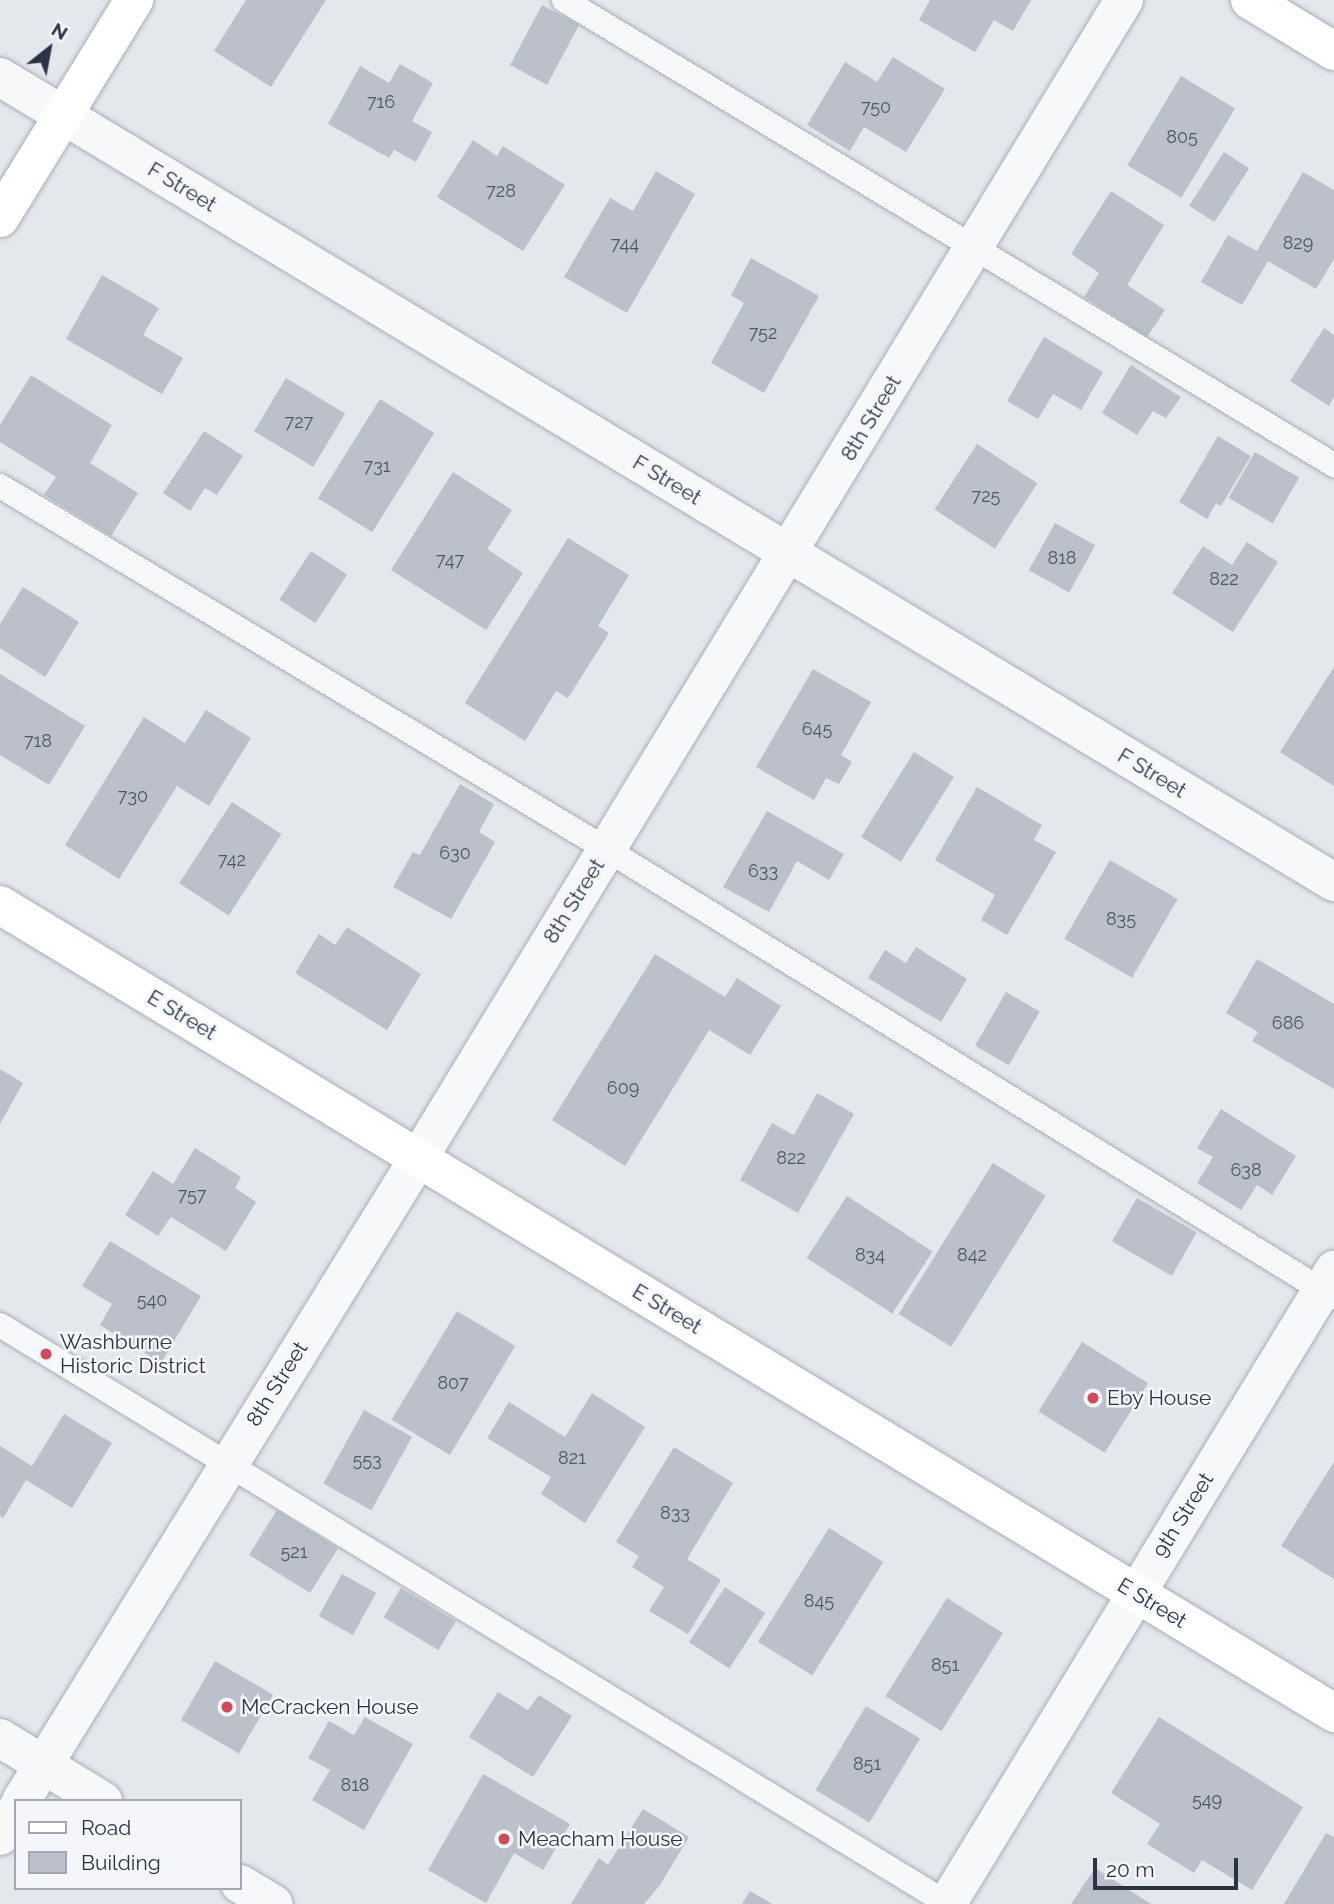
<!DOCTYPE html>
<style>
body{margin:0}
#map{position:relative;width:1334px;height:1904px;overflow:hidden;background:#e4e7ec;font-family:Raleway,sans-serif}
div>[style]{position:absolute}
.building>*{inset:0;background:#bbc0ca;transform-origin:0 0}
.roads{filter:drop-shadow(0 0 2px #a9aeb7) drop-shadow(0 0 2px #a9aeb7)}
.lane>*{height:24px;margin:-12px;padding:0 12px;transform-origin:12px;border-radius:12px;background:#f7f8fa}
.street>*{height:38px;margin:-19px;padding:0 19px;transform-origin:19px;border-radius:19px;background:#f7f8fa}
.secondary>*{height:38px;margin:-19px;padding:0 19px;transform-origin:19px;border-radius:19px;background:#fff}
.dots>*{width:19px;height:19px;translate:-50% -50%;box-sizing:border-box;border:4px solid #f4f6f9;border-radius:50%}
span{translate:-50% -50%;white-space:nowrap;text-align:center;line-height:1.15;-webkit-text-stroke:5px #f4f6f9;paint-order:stroke}
.number-label{font-size:18px;color:#4f5766}
.number-label span{-webkit-text-stroke-width:0}
.street-label{font-size:21px;color:#2b3445}
.poi-label{font-size:21px;color:#2b3445}
.left{translate:0 -50%;text-align:left}
.legend{position:absolute;left:14px;top:1799px;width:228px;height:91px;box-sizing:border-box;background:#f4f6f9;border:2px solid #a4a8b1;margin:0;padding:9px 12px;list-style:none;font-size:21px;color:#2b3445}
.legend li{display:flex;align-items:center;gap:14px;height:35px}
.legend b{width:35px;border:2px solid #a4a8b1}
.north{position:absolute;left:14px;top:14px;width:70px;height:70px;-webkit-text-stroke:5px #f4f6f9;paint-order:stroke;rotate:31deg;font-size:19px;font-weight:700;line-height:28px;text-align:center;color:#2b3445}
.north::after{content:'';display:block;margin:auto;width:24px;height:32px;background:#2b3445;clip-path:polygon(50% 0,100% 100%,50% 72%,0 100%)}
.scale{position:absolute;left:1093px;top:1858px;width:145px;height:32px;box-sizing:border-box;border:4px solid #2b3445;border-top:0;padding-left:9px;font-size:21px;line-height:24px;white-space:nowrap;color:#2b3445;-webkit-text-stroke:5px #f4f6f9;paint-order:stroke}
</style>
<div id="map">
<div class="building">
<i style="clip-path:polygon(246px 0,326px 0,271px 87px,214px 51px)"></i>
<i style="clip-path:polygon(930px 0,1031px 0,1013px 31px,994px 20px,975px 52px,919px 20px)"></i>
<i style="left:542px;top:5px;width:42px;height:68px;rotate:28deg"></i>
<i style="clip-path:polygon(893px 57px,945px 89px,906px 152px,864px 127px,850px 151px,807px 125px,845px 62px,877px 82px)"></i>
<i style="clip-path:polygon(400px 64px,433px 83px,412px 121px,432px 132px,416px 162px,394px 150px,389px 158px,328px 124px,360px 66px,389px 83px)"></i>
<i style="left:1181px;top:76px;width:63px;height:104px;rotate:31deg"></i>
<i style="clip-path:polygon(473px 140px,497px 156px,503px 146px,565px 185px,523px 251px,437px 197px)"></i>
<i style="left:1224px;top:152px;width:30px;height:64px;rotate:33deg"></i>
<i style="clip-path:polygon(656px 171px,695px 194px,627px 313px,564px 277px,610px 198px,633px 211px)"></i>
<i style="clip-path:polygon(1303px 172px,1334px 190px,1334px 259px,1316px 289px,1268px 261px,1242px 305px,1201px 282px,1228px 235px,1257px 251px)"></i>
<i style="clip-path:polygon(1111px 191px,1164px 225px,1127px 285px,1165px 310px,1147px 337px,1084px 297px,1099px 273px,1071px 254px)"></i>
<i style="clip-path:polygon(751px 258px,819px 296px,764px 393px,711px 363px,744px 303px,731px 295px)"></i>
<i style="clip-path:polygon(102px 275px,159px 308px,143px 335px,183px 358px,162px 394px,66px 339px)"></i>
<i style="clip-path:polygon(1324px 328px,1334px 335px,1334px 397px,1329px 406px,1290px 381px)"></i>
<i style="clip-path:polygon(1044px 337px,1103px 372px,1081px 410px,1053px 394px,1038px 419px,1007px 401px)"></i>
<i style="clip-path:polygon(1131px 365px,1181px 397px,1166px 418px,1153px 411px,1137px 435px,1102px 413px)"></i>
<i style="clip-path:polygon(31px 375px,112px 425px,90px 463px,138px 493px,111px 536px,44px 495px,56px 477px,0 442px,0 425px)"></i>
<i style="left:286px;top:378px;width:69px;height:62px;rotate:31deg"></i>
<i style="left:380px;top:399px;width:64px;height:117px;rotate:32deg"></i>
<i style="clip-path:polygon(204px 431px,243px 456px,217px 495px,205px 488px,190px 511px,163px 493px)"></i>
<i style="clip-path:polygon(1218px 436px,1251px 456px,1221px 506px,1216px 503px,1207px 519px,1179px 502px)"></i>
<i style="left:977px;top:444px;width:72px;height:78px;rotate:33deg"></i>
<i style="left:1255px;top:452px;width:51px;height:53px;rotate:30deg"></i>
<i style="clip-path:polygon(453px 472px,512px 510px,487px 549px,523px 573px,486px 630px,391px 570px)"></i>
<i style="left:1055px;top:523px;width:46px;height:54px;rotate:29deg"></i>
<i style="clip-path:polygon(568px 538px,629px 575px,598px 626px,609px 633px,568px 698px,556px 691px,525px 741px,465px 703px)"></i>
<i style="clip-path:polygon(1247px 542px,1278px 562px,1233px 632px,1172px 593px,1203px 546px,1232px 565px)"></i>
<i style="left:311px;top:551px;width:43px;height:58px;rotate:33deg"></i>
<i style="clip-path:polygon(23px 587px,79px 622px,45px 677px,0 648px,0 624px)"></i>
<i style="clip-path:polygon(1334px 667px,1334px 786px,1280px 752px)"></i>
<i style="clip-path:polygon(813px 669px,871px 702px,841px 755px,852px 762px,839px 784px,826px 778px,814px 800px,756px 767px)"></i>
<i style="clip-path:polygon(0 674px,85px 726px,49px 785px,0 755px)"></i>
<i style="clip-path:polygon(206px 710px,251px 738px,209px 806px,177px 786px,119px 879px,65px 845px,144px 717px,185px 743px)"></i>
<i style="left:914px;top:752px;width:47px;height:100px;rotate:32deg"></i>
<i style="clip-path:polygon(460px 784px,494px 804px,479px 832px,495px 842px,451px 919px,393px 887px,413px 852px,420px 855px)"></i>
<i style="clip-path:polygon(977px 787px,1042px 825px,1034px 840px,1056px 852px,1007px 935px,981px 920px,995px 895px,935px 860px)"></i>
<i style="left:232px;top:802px;width:59px;height:97px;rotate:33deg"></i>
<i style="clip-path:polygon(767px 811px,844px 854px,829px 880px,797px 861px,769px 912px,723px 887px)"></i>
<i style="left:1110px;top:860px;width:78px;height:91px;rotate:30deg"></i>
<i style="clip-path:polygon(347px 927px,421px 974px,387px 1030px,295px 973px,319px 934px,335px 945px)"></i>
<i style="clip-path:polygon(916px 947px,967px 979px,941px 1022px,868px 978px,885px 950px,906px 963px)"></i>
<i style="clip-path:polygon(655px 954px,725px 997px,737px 978px,781px 1006px,750px 1055px,709px 1030px,625px 1166px,552px 1120px)"></i>
<i style="clip-path:polygon(1257px 959px,1334px 1004px,1334px 1089px,1252px 1041px,1258px 1032px,1226px 1013px)"></i>
<i style="left:1006px;top:992px;width:39px;height:62px;rotate:30deg"></i>
<i style="clip-path:polygon(0 1069px,23px 1083px,0 1124px)"></i>
<i style="clip-path:polygon(817px 1093px,854px 1114px,798px 1213px,740px 1180px,772px 1123px,794px 1135px)"></i>
<i style="clip-path:polygon(1221px 1109px,1296px 1156px,1272px 1195px,1257px 1185px,1241px 1210px,1197px 1183px,1213px 1157px,1197px 1148px)"></i>
<i style="clip-path:polygon(195px 1148px,241px 1177px,235px 1188px,256px 1202px,226px 1251px,171px 1217px,158px 1236px,125px 1215px,153px 1171px,173px 1184px)"></i>
<i style="left:993px;top:1163px;width:62px;height:178px;rotate:32deg"></i>
<i style="left:847px;top:1196px;width:102px;height:74px;rotate:33deg"></i>
<i style="left:1137px;top:1198px;width:69px;height:50px;rotate:30deg"></i>
<i style="clip-path:polygon(110px 1241px,201px 1296px,161px 1363px,100px 1325px,112px 1304px,82px 1286px)"></i>
<i style="left:457px;top:1311px;width:68px;height:127px;rotate:31deg"></i>
<i style="left:1082px;top:1342px;width:78px;height:82px;rotate:32deg"></i>
<i style="clip-path:polygon(592px 1393px,645px 1427px,585px 1523px,541px 1494px,551px 1477px,487px 1438px,509px 1402px,565px 1437px)"></i>
<i style="left:364px;top:1410px;width:55px;height:84px;rotate:29deg"></i>
<i style="clip-path:polygon(64px 1414px,112px 1443px,72px 1508px,26px 1480px,3px 1518px,0 1516px,0 1446px,32px 1466px)"></i>
<i style="clip-path:polygon(674px 1447px,733px 1483px,687px 1559px,721px 1580px,688px 1634px,649px 1611px,664px 1587px,632px 1567px,639px 1556px,616px 1542px)"></i>
<i style="clip-path:polygon(1334px 1462px,1334px 1579px,1281px 1546px)"></i>
<i style="left:277px;top:1510px;width:72px;height:53px;rotate:32deg"></i>
<i style="left:829px;top:1528px;width:64px;height:134px;rotate:32deg"></i>
<i style="left:342px;top:1574px;width:39px;height:48px;rotate:29deg"></i>
<i style="left:725px;top:1587px;width:48px;height:66px;rotate:33deg"></i>
<i style="left:401px;top:1588px;width:64px;height:34px;rotate:31deg"></i>
<i style="left:947px;top:1598px;width:66px;height:116px;rotate:32deg"></i>
<i style="left:215px;top:1661px;width:67px;height:68px;rotate:30deg"></i>
<i style="clip-path:polygon(498px 1692px,528px 1710px,539px 1695px,572px 1716px,533px 1777px,469px 1737px)"></i>
<i style="left:866px;top:1706px;width:63px;height:98px;rotate:31deg"></i>
<i style="clip-path:polygon(365px 1717px,413px 1744px,364px 1830px,312px 1800px,330px 1770px,308px 1758px,329px 1721px,354px 1735px)"></i>
<i style="clip-path:polygon(1159px 1717px,1303px 1807px,1252px 1890px,1202px 1860px,1194px 1873px,1147px 1844px,1160px 1824px,1111px 1793px)"></i>
<i style="clip-path:polygon(483px 1774px,570px 1824px,543px 1870px,514px 1853px,486px 1903px,428px 1870px)"></i>
<i style="clip-path:polygon(643px 1809px,689px 1837px,660px 1885px,644px 1904px,571px 1904px,599px 1858px,608px 1865px)"></i>
<i style="clip-path:polygon(1326px 1833px,1334px 1837px,1334px 1904px,1284px 1904px)"></i>
<i style="clip-path:polygon(1095px 1868px,1151px 1904px,1071px 1904px)"></i>
<i style="clip-path:polygon(750px 1891px,772px 1904px,742px 1904px)"></i>
</div>
<div class="roads">
<div class="lane">
<i style="left:564px;top:0;width:900px;rotate:31.13deg"></i>
<i style="left:0;top:486px;width:706px;rotate:30.92deg"></i>
<i style="left:606px;top:849px;width:854px;rotate:31.64deg"></i>
<i style="left:0;top:1325px;width:1111px;rotate:31.41deg"></i>
</div>
<div class="street">
<i style="left:0;top:77px;width:1558px;rotate:31.11deg"></i>
<i style="left:0;top:1738px;width:121px;rotate:31.5deg"></i>
<i style="left:21px;top:1801px;width:755px;rotate:-58.27deg"></i>
<i style="left:418px;top:1159px;width:1357px;rotate:-58.65deg"></i>
<i style="left:0;top:1836px;width:31px;rotate:-58deg"></i>
<i style="left:240px;top:1884px;width:39px;rotate:31deg"></i>
<i style="left:947px;top:1904px;width:743px;rotate:-58.6deg"></i>
</div>
<div class="secondary">
<i style="left:1250px;top:0;width:98px;rotate:31.3deg"></i>
<i style="left:0;top:218px;width:256px;rotate:-58.4deg"></i>
<i style="left:0;top:905px;width:1560px;rotate:31.2deg"></i>
</div>
</div>
<div class="dots">
<i style="left:46px;top:1354px;background:#d1495b"></i>
<i style="left:1093px;top:1398px;background:#d1495b"></i>
<i style="left:227px;top:1707px;background:#d1495b"></i>
<i style="left:504px;top:1839px;background:#d1495b"></i>
</div>
<div class="number-label">
<span style="left:381px;top:102px">716</span>
<span style="left:876px;top:107px">750</span>
<span style="left:1182px;top:137px">805</span>
<span style="left:501px;top:191px">728</span>
<span style="left:1298px;top:243px">829</span>
<span style="left:625px;top:244px">744</span>
<span style="left:763px;top:333px">752</span>
<span style="left:299px;top:422px">727</span>
<span style="left:377px;top:466px">731</span>
<span style="left:986px;top:496px">725</span>
<span style="left:1062px;top:558px">818</span>
<span style="left:450px;top:560px">747</span>
<span style="left:1224px;top:579px">822</span>
<span style="left:817px;top:729px">645</span>
<span style="left:38px;top:741px">718</span>
<span style="left:133px;top:796px">730</span>
<span style="left:455px;top:853px">630</span>
<span style="left:232px;top:860px">742</span>
<span style="left:763px;top:871px">633</span>
<span style="left:1121px;top:919px">835</span>
<span style="left:1288px;top:1023px">686</span>
<span style="left:623px;top:1088px">609</span>
<span style="left:791px;top:1158px">822</span>
<span style="left:1246px;top:1170px">638</span>
<span style="left:192px;top:1195px">757</span>
<span style="left:870px;top:1255px">834</span>
<span style="left:972px;top:1255px">842</span>
<span style="left:152px;top:1300px">540</span>
<span style="left:453px;top:1383px">807</span>
<span style="left:572px;top:1458px">821</span>
<span style="left:367px;top:1460px">553</span>
<span style="left:675px;top:1513px">833</span>
<span style="left:294px;top:1552px">521</span>
<span style="left:819px;top:1601px">845</span>
<span style="left:945px;top:1665px">851</span>
<span style="left:867px;top:1764px">851</span>
<span style="left:355px;top:1785px">818</span>
<span style="left:1207px;top:1800px">549</span>
</div>
<div class="street-label">
<span style="left:182px;top:187px;rotate:31deg">F Street</span>
<span style="left:871px;top:418px;rotate:-59deg">8th Street</span>
<span style="left:667px;top:480px;rotate:31deg">F Street</span>
<span style="left:1152px;top:773px;rotate:31deg">F Street</span>
<span style="left:574px;top:901px;rotate:-58deg">8th Street</span>
<span style="left:182px;top:1015px;rotate:31deg">E Street</span>
<span style="left:667px;top:1309px;rotate:31deg">E Street</span>
<span style="left:277px;top:1384px;rotate:-58deg">8th Street</span>
<span style="left:1183px;top:1515px;rotate:-58deg">9th Street</span>
<span style="left:1152px;top:1603px;rotate:31deg">E Street</span>
</div>
<div class="poi-label">
<span class="left" style="left:60px;top:1354px">Washburne<br>Historic District</span>
<span class="left" style="left:1107px;top:1398px">Eby House</span>
<span class="left" style="left:241px;top:1707px">McCracken House</span>
<span class="left" style="left:518px;top:1839px">Meacham House</span>
</div>
<ul class="legend">
<li><b style="height:9px;background:#fff"></b>Road</li>
<li><b style="height:19px;background:#bbc0ca"></b>Building</li>
</ul>
<div class="north">N</div>
<div class="scale">20 m</div>
</div>
